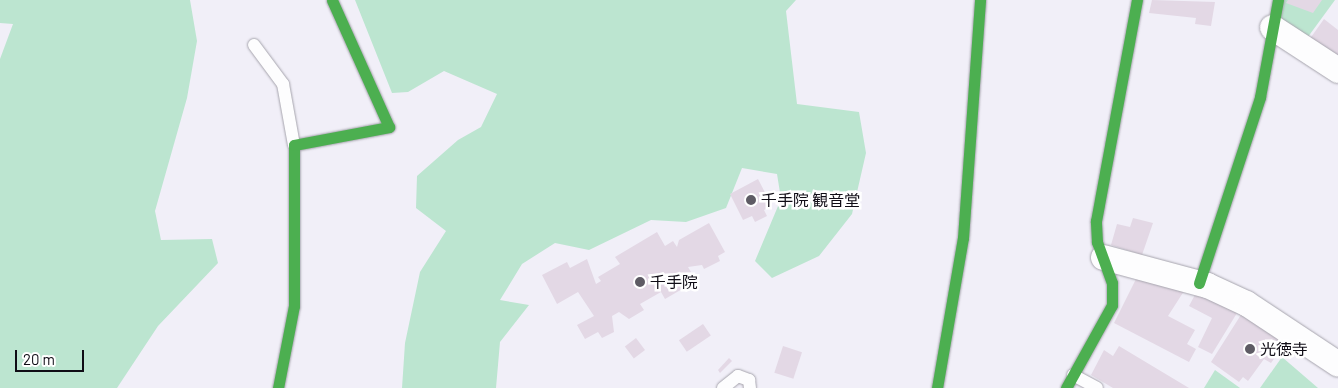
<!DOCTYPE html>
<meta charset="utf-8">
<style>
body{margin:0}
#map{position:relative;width:1338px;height:388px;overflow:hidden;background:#f1eff8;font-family:Barlow,"Noto Sans JP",sans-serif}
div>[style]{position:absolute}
.green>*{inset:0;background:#bce5d0}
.building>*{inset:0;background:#e3d8e5;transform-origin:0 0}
.roads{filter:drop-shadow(0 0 1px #a6a4ad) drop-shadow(0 0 1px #a6a4ad)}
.lane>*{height:12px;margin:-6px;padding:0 6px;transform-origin:6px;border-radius:6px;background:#fdfdfe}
.street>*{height:25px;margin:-12.5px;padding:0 12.5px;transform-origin:12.5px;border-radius:12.5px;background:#fdfdfe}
.fast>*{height:11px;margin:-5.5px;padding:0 5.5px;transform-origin:5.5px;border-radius:5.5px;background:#4caf50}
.dots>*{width:14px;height:14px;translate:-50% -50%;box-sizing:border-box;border:2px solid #fff;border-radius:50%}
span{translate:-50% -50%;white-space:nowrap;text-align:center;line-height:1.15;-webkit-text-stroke:5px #fff;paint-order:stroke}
.poi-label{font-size:16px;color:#0f0c15}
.left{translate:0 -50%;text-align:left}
.scale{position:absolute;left:15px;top:350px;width:69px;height:22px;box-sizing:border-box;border:2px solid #0f0c15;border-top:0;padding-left:6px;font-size:15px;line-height:18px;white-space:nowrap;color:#0f0c15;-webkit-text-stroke:4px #fff;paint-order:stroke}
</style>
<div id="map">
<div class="green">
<i style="clip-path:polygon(0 0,190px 0,197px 41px,187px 98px,155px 211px,161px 240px,212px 239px,218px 263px,158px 326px,117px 388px,0 388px,0 59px,13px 24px,0 23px)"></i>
<i style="clip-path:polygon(355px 0,796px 0,786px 11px,797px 104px,859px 112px,866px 153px,852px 214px,819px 256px,772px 278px,755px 261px,781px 199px,777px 174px,742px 168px,726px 208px,686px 222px,651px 220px,589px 250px,555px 243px,522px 264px,500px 300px,529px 305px,500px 342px,496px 388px,402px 388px,405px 343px,420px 272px,446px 231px,416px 208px,417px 176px,458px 140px,481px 127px,497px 94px,444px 71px,408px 92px,392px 93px)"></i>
<i style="clip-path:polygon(1282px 0,1335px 0,1305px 41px,1276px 21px)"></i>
<i style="clip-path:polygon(1282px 357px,1318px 388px,1260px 388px)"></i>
<i style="clip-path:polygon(1215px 370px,1240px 388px,1204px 388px)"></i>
</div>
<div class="building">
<i style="clip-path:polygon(1152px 0,1215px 2px,1211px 26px,1195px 24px,1196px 18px,1149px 13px)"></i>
<i style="clip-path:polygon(1288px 0,1322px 0,1313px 13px,1286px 3px)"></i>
<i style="clip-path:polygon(1324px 19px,1338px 30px,1338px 56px,1309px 40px)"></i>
<i style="clip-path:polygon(758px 179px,772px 206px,764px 210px,767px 216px,755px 222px,752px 216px,743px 220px,730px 194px)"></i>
<i style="clip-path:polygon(1133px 218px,1153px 223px,1142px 255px,1111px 245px,1117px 224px,1130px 227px)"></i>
<i style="clip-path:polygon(709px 223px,725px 252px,718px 256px,720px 261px,704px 269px,702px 265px,688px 267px,691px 272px,679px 279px,684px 288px,665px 299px,661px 292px,640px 304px,644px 310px,629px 319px,619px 312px,612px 316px,614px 332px,602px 338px,598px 332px,585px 339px,577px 325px,594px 316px,578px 292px,557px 304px,542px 275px,567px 262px,570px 268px,587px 259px,596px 284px,601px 281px,598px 277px,620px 264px,615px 257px,657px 232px,665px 246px,673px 241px,677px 247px,679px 240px)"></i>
<i style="clip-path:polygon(1138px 275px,1186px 288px,1168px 316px,1195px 330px,1187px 344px,1196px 349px,1189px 362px,1114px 323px)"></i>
<i style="clip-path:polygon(1197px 291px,1237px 313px,1212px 354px,1198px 347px,1212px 318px,1189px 306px)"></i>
<i style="clip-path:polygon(1244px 310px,1288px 339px,1271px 363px,1264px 359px,1248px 381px,1243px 377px,1239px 382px,1211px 362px)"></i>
<i style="left:703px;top:324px;width:14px;height:29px;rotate:56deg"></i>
<i style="left:636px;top:338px;width:15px;height:14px;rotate:53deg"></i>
<i style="left:783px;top:346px;width:20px;height:28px;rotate:18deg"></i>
<i style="clip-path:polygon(1119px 346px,1189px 388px,1113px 388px,1091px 375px,1104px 350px,1113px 356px)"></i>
<i style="clip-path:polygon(729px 358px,732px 361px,720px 373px,718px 370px)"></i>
</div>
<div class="roads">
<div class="lane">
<i style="left:254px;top:45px;width:49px;rotate:53.4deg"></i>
<i style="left:283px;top:84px;width:62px;rotate:79.8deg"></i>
<i style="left:1073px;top:375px;width:27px;rotate:28deg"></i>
<i style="left:723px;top:388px;width:19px;rotate:-39deg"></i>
<i style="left:738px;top:376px;width:12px;rotate:20deg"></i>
<i style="left:749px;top:380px;width:8px;rotate:83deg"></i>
</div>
<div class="street">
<i style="left:1272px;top:27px;width:79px;rotate:33.1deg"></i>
<i style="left:1103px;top:257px;width:108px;rotate:15.1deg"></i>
<i style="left:1207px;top:285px;width:43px;rotate:24.8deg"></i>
<i style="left:1246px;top:303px;width:110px;rotate:33.5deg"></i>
</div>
<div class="fast">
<i style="left:1199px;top:283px;width:196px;rotate:-71.8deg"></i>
<i style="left:1260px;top:97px;width:99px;rotate:-79.5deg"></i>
<i style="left:278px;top:388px;width:84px;rotate:-79deg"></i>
<i style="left:294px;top:306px;width:161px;rotate:-90deg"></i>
<i style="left:294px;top:145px;width:97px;rotate:-10.7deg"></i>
<i style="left:389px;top:127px;width:139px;rotate:-114.2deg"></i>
<i style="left:937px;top:388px;width:152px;rotate:-80.2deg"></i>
<i style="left:963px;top:238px;width:239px;rotate:-85.9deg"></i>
<i style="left:1066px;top:388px;width:95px;rotate:-61deg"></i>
<i style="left:1112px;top:305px;width:22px;rotate:-90deg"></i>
<i style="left:1112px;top:283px;width:44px;rotate:-110.1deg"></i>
<i style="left:1097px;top:242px;width:21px;rotate:-93deg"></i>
<i style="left:1096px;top:221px;width:225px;rotate:-79.5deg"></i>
</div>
</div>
<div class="dots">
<i style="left:751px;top:200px;background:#5e5b64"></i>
<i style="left:640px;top:282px;background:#5e5b64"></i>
<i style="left:1250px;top:349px;background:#5e5b64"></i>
</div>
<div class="poi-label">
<span class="left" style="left:761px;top:200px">千手院 観音堂</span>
<span class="left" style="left:650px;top:282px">千手院</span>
<span class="left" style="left:1260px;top:349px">光徳寺</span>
</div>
<div class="scale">20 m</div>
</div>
